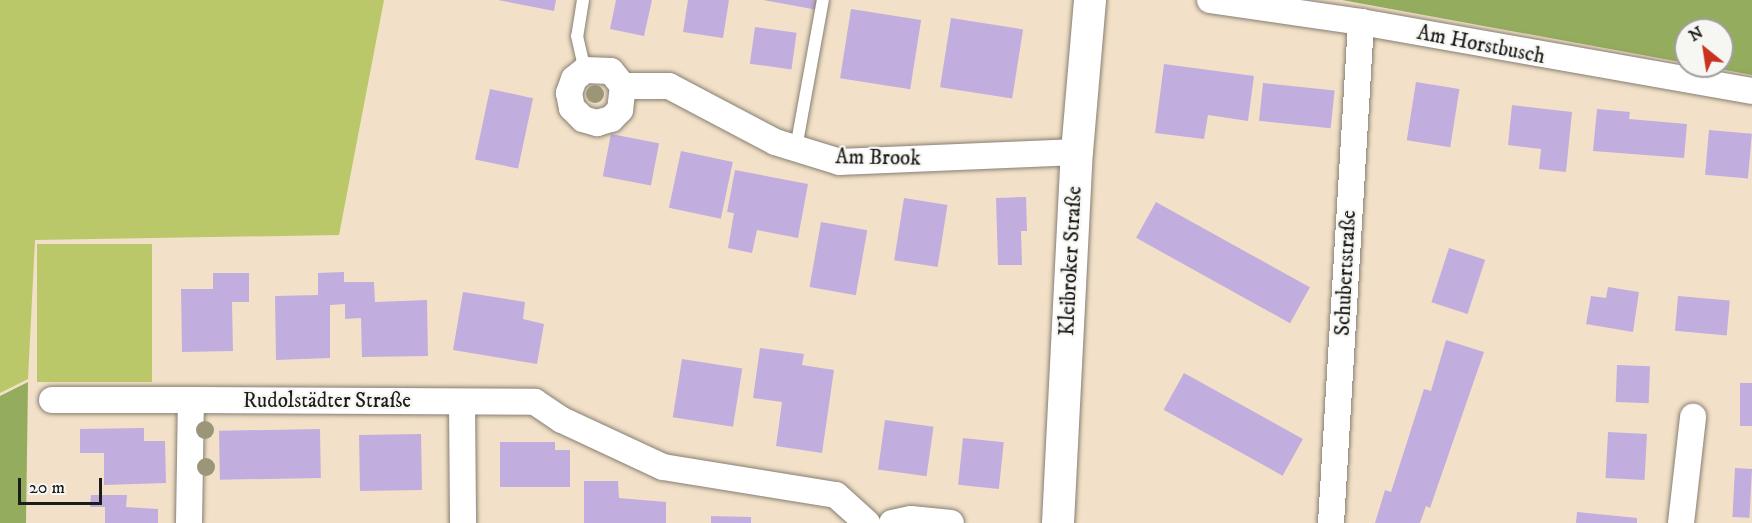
<!DOCTYPE html>
<meta charset="utf-8">
<style>
body{margin:0}
#map{position:relative;width:1752px;height:523px;overflow:hidden;background:#f2e1c8;font-family:"IM FELL DW Pica",serif}
div>[style]{position:absolute}
.green>*{inset:0;background:#bbc869;transform-origin:0 0}
.forest>*{inset:0;background:#94ac5d}
.building>*{inset:0;background:#c1aede;transform-origin:0 0}
.roads{filter:drop-shadow(0 0 2px #877e72) drop-shadow(0 0 2px #877e72)}
.service>*{height:12px;margin:-6px;padding:0 6px;transform-origin:6px;border-radius:6px;background:#fff}
.minor>*{height:26px;margin:-13px;padding:0 13px;transform-origin:13px;border-radius:13px;background:#fff}
.tertiary>*{height:32px;margin:-16px;padding:0 16px;transform-origin:16px;border-radius:16px;background:#fff}
.trees>*{width:18px;height:18px;margin:-9px;border-radius:50%;background:#9b9678}
span{translate:-50% -50%;white-space:nowrap;text-align:center;line-height:1.15;-webkit-text-stroke:4.5px #f6f6f2;paint-order:stroke}
.street-label{font-size:21px;color:#1c1c1c}
.north{position:absolute;left:1674px;top:18px;width:60px;height:60px;box-sizing:border-box;background:#f6f6f2;border:2px solid #9f9f9c;border-radius:50%;rotate:330deg;font-size:16px;font-weight:700;line-height:24px;text-align:center;color:#1c1c1c}
.north::after{content:'';display:block;margin:auto;width:21px;height:27px;background:#c8321e;clip-path:polygon(50% 0,100% 100%,50% 72%,0 100%)}
.scale{position:absolute;left:18px;top:478px;width:84px;height:27px;box-sizing:border-box;border:3px solid #1c1c1c;border-top:0;padding-left:8px;font-size:18px;line-height:21px;white-space:nowrap;color:#1c1c1c;-webkit-text-stroke:4px #f6f6f2;paint-order:stroke}
</style>
<div id="map">
<div class="green">
<i style="clip-path:polygon(0 0,384px 0,339px 235px,35px 240px,28px 379px,0 393px)"></i>
<i style="left:37px;top:244px;width:115px;height:138px"></i>
</div>
<div class="forest">
<i style="clip-path:polygon(1342px 0,1752px 0,1752px 75px,1704px 66px,1722px 66px,1722px 30px,1686px 30px,1686px 63px)"></i>
<i style="clip-path:polygon(28px 382px,26px 523px,0 523px,0 396px)"></i>
</div>
<div class="building">
<i style="clip-path:polygon(498px 0,556px 0,554px 11px)"></i>
<i style="clip-path:polygon(616px 0,652px 0,644px 36px,610px 29px)"></i>
<i style="clip-path:polygon(688px 0,729px 0,723px 38px,683px 32px)"></i>
<i style="clip-path:polygon(763px 0,820px 0,818px 10px)"></i>
<i style="left:851px;top:9px;width:71px;height:70px;rotate:9deg"></i>
<i style="left:951px;top:18px;width:73px;height:70px;rotate:9deg"></i>
<i style="left:755px;top:27px;width:42px;height:37px;rotate:8deg"></i>
<i style="clip-path:polygon(1164px 64px,1254px 76px,1248px 121px,1208px 115px,1204px 139px,1155px 133px)"></i>
<i style="left:1416px;top:82px;width:44px;height:59px;rotate:9deg"></i>
<i style="left:1263px;top:83px;width:72px;height:38px;rotate:6deg"></i>
<i style="left:490px;top:89px;width:44px;height:72px;rotate:12deg"></i>
<i style="clip-path:polygon(1512px 105px,1572px 112px,1566px 172px,1539px 169px,1541px 149px,1508px 145px)"></i>
<i style="clip-path:polygon(1597px 109px,1630px 112px,1629px 119px,1687px 124px,1684px 158px,1593px 151px)"></i>
<i style="left:1709px;top:130px;width:43px;height:45px;rotate:5deg"></i>
<i style="left:611px;top:134px;width:49px;height:43px;rotate:11deg"></i>
<i style="left:681px;top:151px;width:53px;height:58px;rotate:12deg"></i>
<i style="clip-path:polygon(735px 170px,808px 184px,798px 238px,757px 230px,752px 253px,728px 248px,734px 213px,727px 212px)"></i>
<i style="clip-path:polygon(1026px 197px,1027px 231px,1021px 231px,1022px 265px,998px 265px,996px 198px)"></i>
<i style="left:904px;top:198px;width:44px;height:63px;rotate:9deg"></i>
<i style="left:1156px;top:202px;width:176px;height:41px;rotate:29deg"></i>
<i style="left:821px;top:222px;width:47px;height:66px;rotate:10deg"></i>
<i style="left:1449px;top:248px;width:38px;height:57px;rotate:18deg"></i>
<i style="clip-path:polygon(344px 272px,344px 282px,374px 282px,375px 302px,427px 300px,428px 356px,362px 357px,361px 318px,345px 319px,345px 304px,330px 305px,330px 358px,276px 360px,275px 296px,318px 295px,318px 273px)"></i>
<i style="clip-path:polygon(213px 273px,249px 273px,249px 302px,232px 302px,233px 351px,182px 352px,181px 289px,213px 289px)"></i>
<i style="clip-path:polygon(1608px 287px,1639px 292px,1633px 332px,1586px 324px,1591px 296px,1606px 298px)"></i>
<i style="clip-path:polygon(463px 292px,525px 302px,523px 319px,544px 324px,537px 364px,453px 350px)"></i>
<i style="left:1678px;top:296px;width:52px;height:35px;rotate:5deg"></i>
<i style="clip-path:polygon(1446px 340px,1484px 352px,1430px 508px,1426px 506px,1420px 523px,1375px 523px,1385px 490px,1391px 492px,1424px 389px,1431px 391px)"></i>
<i style="clip-path:polygon(760px 348px,804px 354px,802px 365px,834px 370px,822px 453px,776px 446px,782px 402px,753px 398px)"></i>
<i style="left:682px;top:359px;width:61px;height:59px;rotate:9deg"></i>
<i style="left:1617px;top:365px;width:33px;height:37px;rotate:2deg"></i>
<i style="left:1184px;top:373px;width:136px;height:42px;rotate:29deg"></i>
<i style="left:1740px;top:383px;width:12px;height:43px"></i>
<i style="left:885px;top:420px;width:49px;height:50px;rotate:8deg"></i>
<i style="clip-path:polygon(144px 428px,144px 441px,165px 441px,166px 483px,104px 485px,104px 453px,80px 453px,80px 429px)"></i>
<i style="left:320px;top:429px;width:49px;height:101px;rotate:89deg"></i>
<i style="left:1608px;top:432px;width:39px;height:46px;rotate:3deg"></i>
<i style="left:421px;top:434px;width:56px;height:62px;rotate:89deg"></i>
<i style="left:963px;top:438px;width:41px;height:47px;rotate:6deg"></i>
<i style="clip-path:polygon(500px 442px,555px 442px,555px 450px,570px 450px,570px 487px,500px 487px)"></i>
<i style="left:1735px;top:468px;width:17px;height:49px;rotate:3deg"></i>
<i style="clip-path:polygon(584px 481px,618px 481px,619px 498px,666px 502px,666px 523px,584px 523px)"></i>
<i style="clip-path:polygon(91px 495px,127px 495px,126px 507px,158px 509px,158px 523px,105px 523px,105px 507px,90px 507px)"></i>
<i style="clip-path:polygon(1577px 512px,1637px 518px,1637px 523px,1576px 523px)"></i>
<i style="clip-path:polygon(711px 516px,751px 517px,751px 523px,711px 523px)"></i>
</div>
<div class="roads">
<div class="service">
<i style="left:583px;top:0;width:36px;rotate:99deg"></i>
<i style="left:577px;top:36px;width:35px;rotate:77deg"></i>
<i style="left:796px;top:148px;width:150px;rotate:-79.7deg"></i>
</div>
<div class="minor">
<i style="left:1210px;top:0;width:153px;rotate:8.3deg"></i>
<i style="left:1361px;top:22px;width:397px;rotate:10deg"></i>
<i style="left:623px;top:86px;width:19px;rotate:-129deg"></i>
<i style="left:611px;top:71px;width:26px;rotate:-178deg"></i>
<i style="left:585px;top:70px;width:14px;rotate:141deg"></i>
<i style="left:574px;top:79px;width:15px;rotate:110deg"></i>
<i style="left:569px;top:93px;width:15px;rotate:79deg"></i>
<i style="left:572px;top:108px;width:16px;rotate:45deg"></i>
<i style="left:583px;top:119px;width:15px;rotate:16deg"></i>
<i style="left:597px;top:123px;width:15px;rotate:-16deg"></i>
<i style="left:611px;top:119px;width:13px;rotate:-45deg"></i>
<i style="left:620px;top:110px;width:24px;rotate:-83deg"></i>
<i style="left:623px;top:86px;width:46px"></i>
<i style="left:669px;top:86px;width:120px;rotate:27.8deg"></i>
<i style="left:775px;top:142px;width:68px;rotate:17.1deg"></i>
<i style="left:840px;top:162px;width:237px;rotate:-2.4deg"></i>
<i style="left:52px;top:400px;width:139px"></i>
<i style="left:462px;top:402px;width:121px;rotate:89.5deg"></i>
<i style="left:189px;top:523px;width:123px;rotate:-89.1deg"></i>
<i style="left:191px;top:400px;width:344px;rotate:0.3deg"></i>
<i style="left:535px;top:402px;width:32px;rotate:34deg"></i>
<i style="left:562px;top:420px;width:111px;rotate:25deg"></i>
<i style="left:663px;top:467px;width:175px;rotate:9.2deg"></i>
<i style="left:836px;top:495px;width:42px;rotate:42.1deg"></i>
<i style="left:892px;top:523px;width:19px;rotate:-12deg"></i>
<i style="left:911px;top:519px;width:40px;rotate:5.7deg"></i>
<i style="left:1331px;top:523px;width:502px;rotate:-86.57deg"></i>
<i style="left:1681px;top:523px;width:107px;rotate:-83.5deg"></i>
</div>
<div class="tertiary">
<i style="left:1058px;top:523px;width:371px;rotate:-87.1deg"></i>
<i style="left:1077px;top:152px;width:153px;rotate:-85.1deg"></i>
</div>
</div>
<div class="trees">
<i style="left:595px;top:94px"></i>
<i style="left:205px;top:430px"></i>
<i style="left:206px;top:467px"></i>
</div>
<div class="street-label">
<span style="left:1481px;top:45px;rotate:11deg">Am Horstbusch</span>
<span style="left:878px;top:158px;rotate:1deg">Am Brook</span>
<span style="left:1071px;top:261px;rotate:-87deg">Kleibroker Straße</span>
<span style="left:1346px;top:273px;rotate:-87deg">Schubertstraße</span>
<span style="left:327px;top:401px">Rudolstädter Straße</span>
</div>
<div class="north">N</div>
<div class="scale">20 m</div>
</div>
